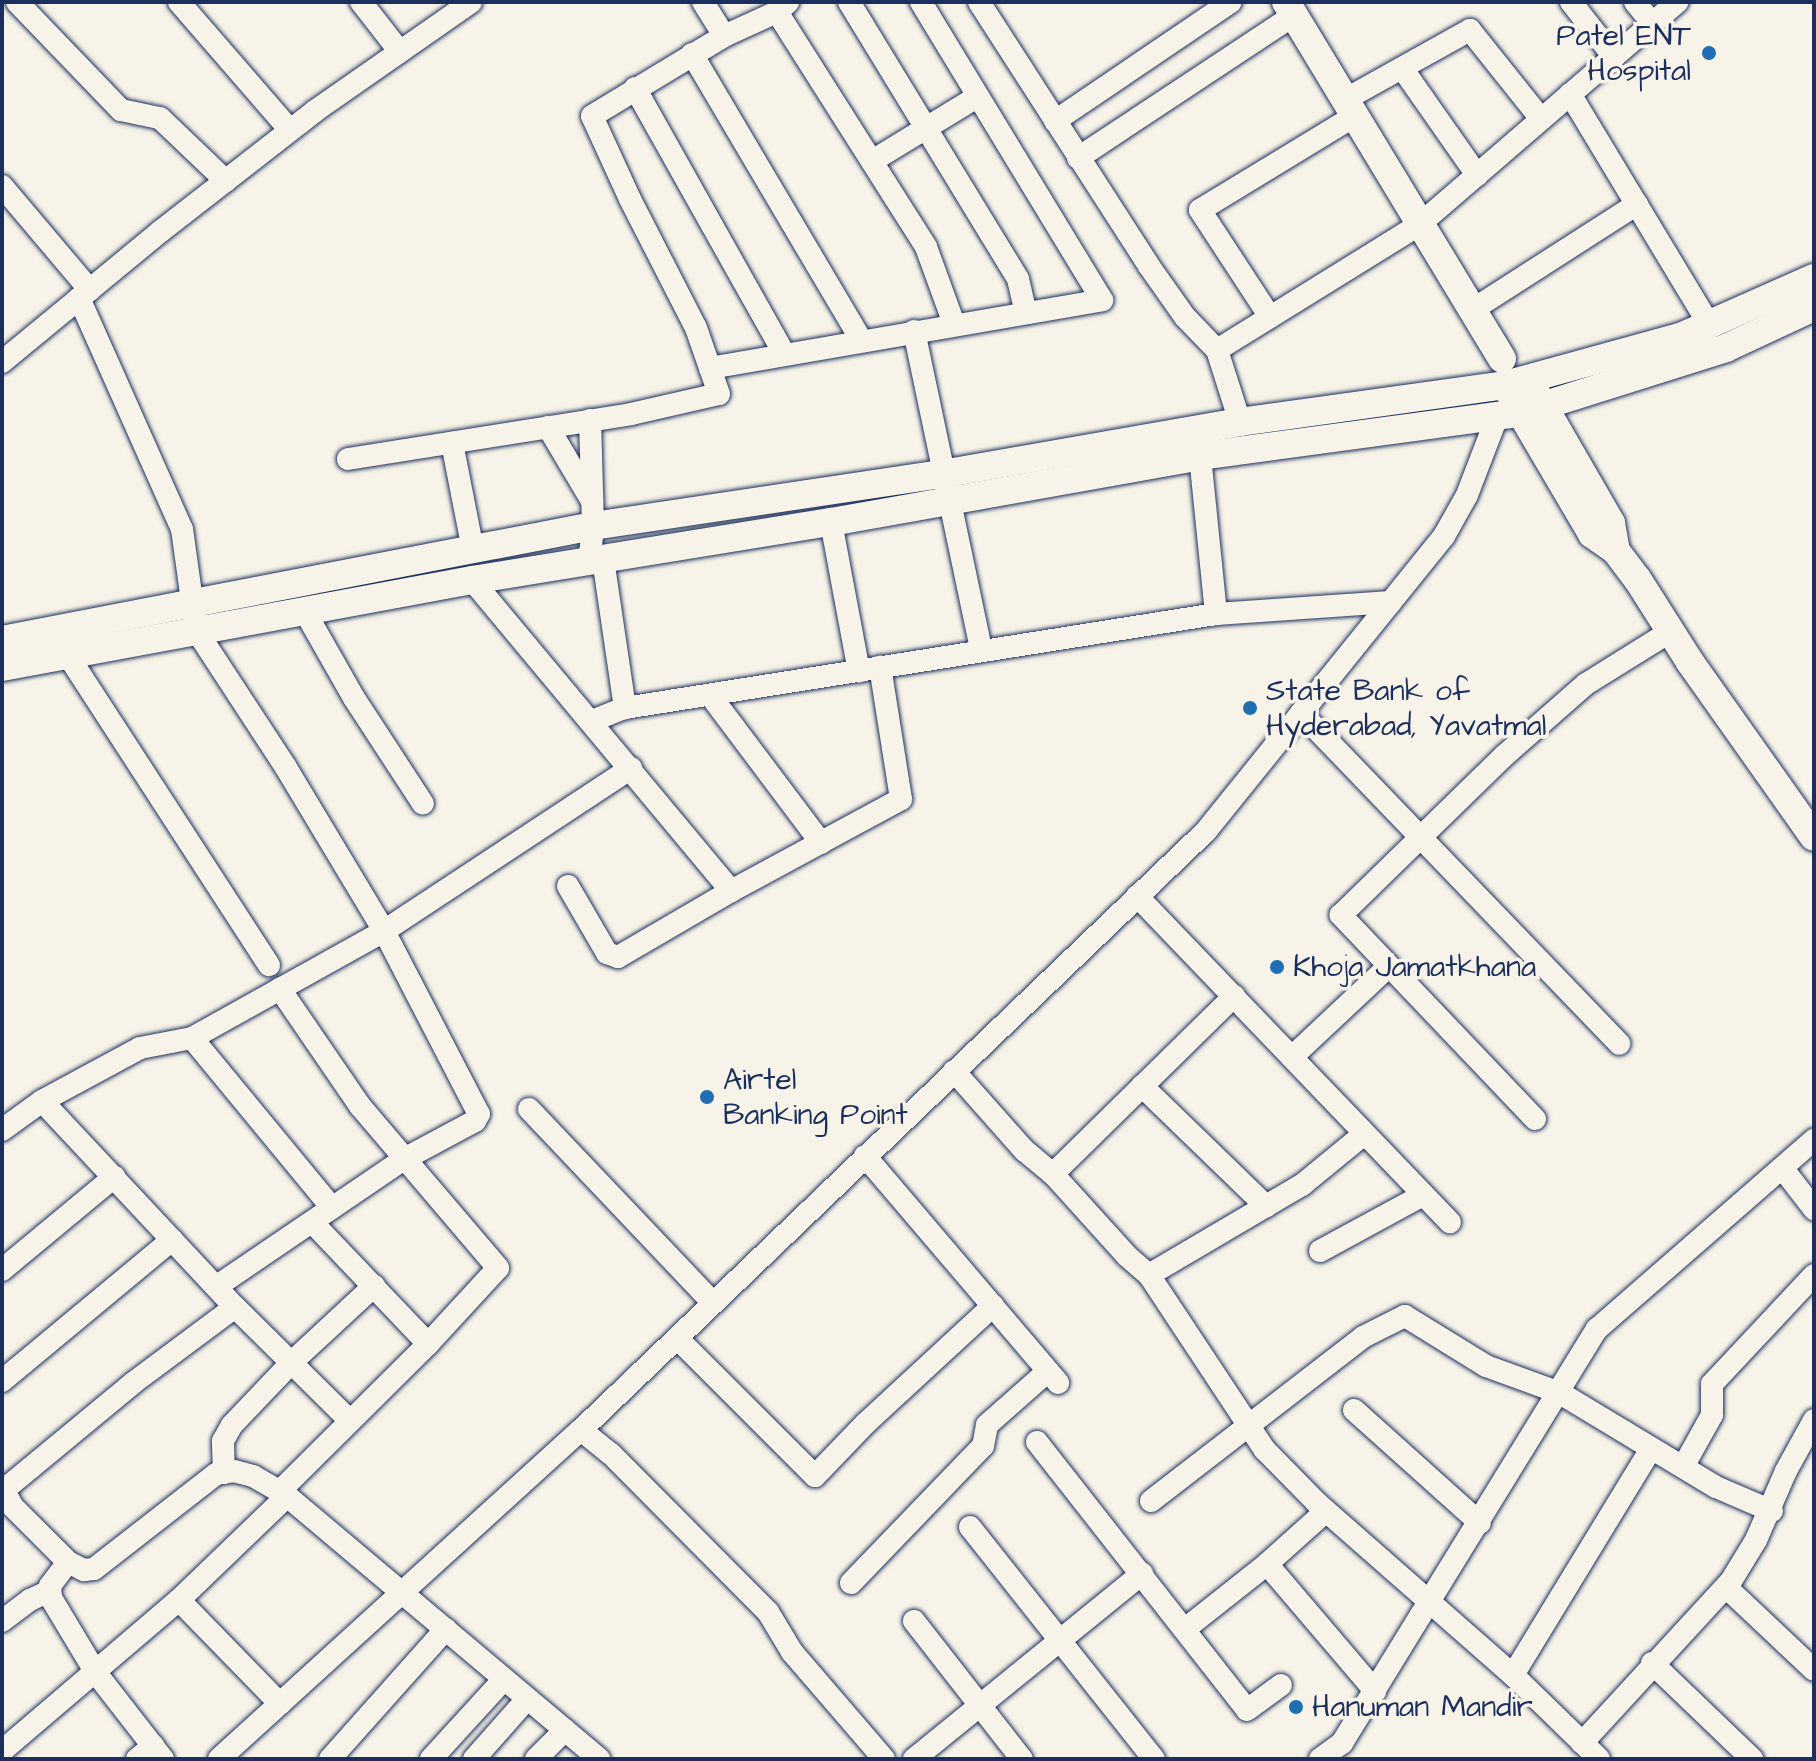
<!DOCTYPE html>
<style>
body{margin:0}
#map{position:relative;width:1816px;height:1761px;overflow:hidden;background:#f7f3e8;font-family:"Architects Daughter",sans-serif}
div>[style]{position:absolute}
.roads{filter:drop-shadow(0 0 2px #1b2f5e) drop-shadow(0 0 2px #1b2f5e)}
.minor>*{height:22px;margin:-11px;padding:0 11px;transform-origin:11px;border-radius:11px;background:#f7f3e8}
.major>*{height:28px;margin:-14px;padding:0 14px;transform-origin:14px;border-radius:14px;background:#f7f3e8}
.dots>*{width:22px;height:22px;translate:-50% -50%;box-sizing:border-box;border:4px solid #f7f3e8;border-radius:50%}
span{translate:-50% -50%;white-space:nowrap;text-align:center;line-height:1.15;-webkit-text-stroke:7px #f7f3e8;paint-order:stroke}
.poi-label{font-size:30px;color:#1b2f5e}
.right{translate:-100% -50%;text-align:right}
.left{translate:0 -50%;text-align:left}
.frame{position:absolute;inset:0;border:4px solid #1b2f5e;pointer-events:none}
</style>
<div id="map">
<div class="roads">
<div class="minor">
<i style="left:17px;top:2px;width:150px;rotate:46.1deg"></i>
<i style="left:121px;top:110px;width:40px;rotate:12deg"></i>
<i style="left:160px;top:118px;width:91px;rotate:43.7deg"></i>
<i style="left:179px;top:2px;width:169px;rotate:49.1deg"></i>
<i style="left:361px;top:2px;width:63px;rotate:52deg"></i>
<i style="left:703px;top:2px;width:40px;rotate:58deg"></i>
<i style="left:849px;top:2px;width:324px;rotate:58.6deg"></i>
<i style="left:1018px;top:279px;width:35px;rotate:77deg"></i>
<i style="left:979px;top:2px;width:314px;rotate:57.2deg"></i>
<i style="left:1149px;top:266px;width:62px;rotate:54.8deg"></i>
<i style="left:1185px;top:317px;width:46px;rotate:45.9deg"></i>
<i style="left:1217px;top:350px;width:76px;rotate:72.3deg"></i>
<i style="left:1571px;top:2px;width:70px;rotate:52deg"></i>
<i style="left:1635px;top:2px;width:27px;rotate:51deg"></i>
<i style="left:777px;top:12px;width:278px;rotate:57.6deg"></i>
<i style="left:926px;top:247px;width:82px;rotate:70deg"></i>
<i style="left:692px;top:54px;width:332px;rotate:59.4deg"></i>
<i style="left:1402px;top:68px;width:131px;rotate:55deg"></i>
<i style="left:635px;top:88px;width:305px;rotate:60.7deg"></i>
<i style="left:1570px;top:94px;width:271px;rotate:58.9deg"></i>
<i style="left:1346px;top:99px;width:142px;rotate:-29.1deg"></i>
<i style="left:1470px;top:30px;width:114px;rotate:51.4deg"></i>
<i style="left:1055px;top:121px;width:212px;rotate:-34.1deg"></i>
<i style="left:1078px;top:158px;width:259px;rotate:-33.5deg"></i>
<i style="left:872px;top:161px;width:123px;rotate:-31.4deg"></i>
<i style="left:2px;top:186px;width:136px;rotate:49.8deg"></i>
<i style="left:79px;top:298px;width:253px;rotate:66deg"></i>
<i style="left:182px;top:529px;width:102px;rotate:82.1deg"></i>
<i style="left:196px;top:630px;width:163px;rotate:56.8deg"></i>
<i style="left:285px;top:766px;width:192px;rotate:59deg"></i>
<i style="left:384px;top:931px;width:206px;rotate:62.6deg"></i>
<i style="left:479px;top:1114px;width:8px;rotate:120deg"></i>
<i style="left:475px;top:1121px;width:81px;rotate:151.8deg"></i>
<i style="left:404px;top:1159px;width:227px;rotate:145.8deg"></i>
<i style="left:1472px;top:310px;width:196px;rotate:-32.7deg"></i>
<i style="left:1270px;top:317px;width:128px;rotate:-123.2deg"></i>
<i style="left:1200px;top:210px;width:183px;rotate:-31.3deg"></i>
<i style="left:914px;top:331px;width:325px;rotate:78.1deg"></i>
<i style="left:1217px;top:350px;width:239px;rotate:-31.8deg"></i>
<i style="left:1420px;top:224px;width:340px;rotate:-40.8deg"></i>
<i style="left:2px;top:362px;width:206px;rotate:-39.5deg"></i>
<i style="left:161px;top:231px;width:195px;rotate:-37.9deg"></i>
<i style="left:315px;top:111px;width:190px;rotate:-34.9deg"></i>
<i style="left:710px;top:368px;width:398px;rotate:-9.8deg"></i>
<i style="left:1102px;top:300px;width:349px;rotate:-121.3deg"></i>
<i style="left:548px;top:427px;width:86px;rotate:59.3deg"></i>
<i style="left:452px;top:443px;width:109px;rotate:78.9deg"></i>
<i style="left:1200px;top:456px;width:159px;rotate:84.2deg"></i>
<i style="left:348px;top:459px;width:287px;rotate:-9deg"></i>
<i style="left:631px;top:414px;width:90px;rotate:-12.8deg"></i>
<i style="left:719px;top:394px;width:70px;rotate:-109.2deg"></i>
<i style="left:696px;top:328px;width:145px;rotate:-117.1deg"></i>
<i style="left:630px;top:199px;width:91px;rotate:-114.6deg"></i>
<i style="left:592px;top:116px;width:154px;rotate:-31.2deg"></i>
<i style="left:724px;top:36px;width:58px;rotate:-24.4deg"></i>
<i style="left:777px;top:12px;width:15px;rotate:-42deg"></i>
<i style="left:831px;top:522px;width:152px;rotate:79.4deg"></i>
<i style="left:603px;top:559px;width:151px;rotate:81.6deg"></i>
<i style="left:589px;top:561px;width:35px;rotate:-83deg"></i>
<i style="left:593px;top:526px;width:106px;rotate:-91.6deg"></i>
<i style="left:472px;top:580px;width:405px;rotate:50.2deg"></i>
<i style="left:304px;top:610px;width:101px;rotate:60.4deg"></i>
<i style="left:354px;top:698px;width:126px;rotate:56.9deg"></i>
<i style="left:67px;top:654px;width:371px;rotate:57deg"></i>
<i style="left:710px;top:695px;width:185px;rotate:53.1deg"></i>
<i style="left:1301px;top:713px;width:459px;rotate:46.1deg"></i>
<i style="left:592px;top:721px;width:35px;rotate:-22deg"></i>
<i style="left:625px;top:708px;width:598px;rotate:-9.04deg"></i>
<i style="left:1216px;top:614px;width:175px;rotate:-3.9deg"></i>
<i style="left:568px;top:886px;width:78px;rotate:59.8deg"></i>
<i style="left:607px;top:953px;width:12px;rotate:20deg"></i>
<i style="left:618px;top:957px;width:131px;rotate:-30.3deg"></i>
<i style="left:731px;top:891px;width:193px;rotate:-28.4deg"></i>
<i style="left:901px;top:799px;width:134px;rotate:-99deg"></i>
<i style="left:1137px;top:896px;width:452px;rotate:46.2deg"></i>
<i style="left:192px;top:1038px;width:220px;rotate:50.5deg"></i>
<i style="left:1292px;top:1057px;width:133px;rotate:-43.2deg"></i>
<i style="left:954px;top:1071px;width:106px;rotate:48.5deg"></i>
<i style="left:1024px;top:1150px;width:38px;rotate:40deg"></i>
<i style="left:1053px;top:1174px;width:110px;rotate:47.9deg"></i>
<i style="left:1127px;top:1256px;width:29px;rotate:41deg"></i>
<i style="left:1149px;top:1275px;width:210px;rotate:56.5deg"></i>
<i style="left:1265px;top:1450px;width:74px;rotate:45.5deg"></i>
<i style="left:1317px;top:1503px;width:261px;rotate:41.3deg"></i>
<i style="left:1513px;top:1675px;width:120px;rotate:44.3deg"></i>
<i style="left:1142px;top:1086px;width:173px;rotate:44.1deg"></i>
<i style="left:42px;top:1101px;width:282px;rotate:46.9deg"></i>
<i style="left:235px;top:1307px;width:161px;rotate:44.7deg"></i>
<i style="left:529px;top:1109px;width:267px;rotate:46.5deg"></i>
<i style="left:1535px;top:1119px;width:282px;rotate:-133.6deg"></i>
<i style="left:1341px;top:915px;width:228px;rotate:-44.3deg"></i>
<i style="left:1504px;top:756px;width:109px;rotate:-41.3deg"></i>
<i style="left:1586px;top:684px;width:100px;rotate:-31.9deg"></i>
<i style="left:2px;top:1130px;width:49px;rotate:-35.9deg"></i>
<i style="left:42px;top:1101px;width:111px;rotate:-28.4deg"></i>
<i style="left:140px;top:1048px;width:53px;rotate:-10.9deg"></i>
<i style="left:192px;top:1038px;width:220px;rotate:-29.1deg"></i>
<i style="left:384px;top:931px;width:296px;rotate:-33.4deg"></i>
<i style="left:865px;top:1156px;width:298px;rotate:49.6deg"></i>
<i style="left:1783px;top:1169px;width:51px;rotate:52.2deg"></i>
<i style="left:1053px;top:1174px;width:254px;rotate:-44.5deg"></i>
<i style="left:312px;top:1222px;width:168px;rotate:46.4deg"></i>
<i style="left:1320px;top:1251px;width:117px;rotate:-28.5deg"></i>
<i style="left:2px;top:1270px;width:146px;rotate:-39.7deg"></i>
<i style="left:1149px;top:1275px;width:178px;rotate:-30.5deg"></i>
<i style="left:1302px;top:1185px;width:80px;rotate:-39.4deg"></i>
<i style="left:677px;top:1338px;width:195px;rotate:45deg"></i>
<i style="left:815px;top:1476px;width:74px;rotate:-46.1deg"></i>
<i style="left:866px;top:1423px;width:173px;rotate:-42.7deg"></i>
<i style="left:2px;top:1381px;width:221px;rotate:-39.7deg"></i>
<i style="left:1354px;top:1410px;width:169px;rotate:41.9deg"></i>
<i style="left:581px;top:1430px;width:38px;rotate:39deg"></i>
<i style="left:611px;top:1454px;width:223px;rotate:45.2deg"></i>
<i style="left:768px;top:1612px;width:47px;rotate:59deg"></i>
<i style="left:792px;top:1652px;width:141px;rotate:49.3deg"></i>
<i style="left:1037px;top:1442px;width:340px;rotate:51.9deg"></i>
<i style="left:1247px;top:1710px;width:42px;rotate:-36.3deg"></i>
<i style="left:1683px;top:1467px;width:60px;rotate:-60.9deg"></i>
<i style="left:1712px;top:1415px;width:31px;rotate:-90deg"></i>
<i style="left:1712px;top:1384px;width:149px;rotate:-46.9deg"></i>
<i style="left:224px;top:1473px;width:32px;rotate:-92deg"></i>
<i style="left:223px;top:1441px;width:18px;rotate:-61deg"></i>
<i style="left:232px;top:1425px;width:87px;rotate:-46.4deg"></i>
<i style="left:292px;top:1362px;width:112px;rotate:-42.8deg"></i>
<i style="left:2px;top:1486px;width:22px;rotate:63deg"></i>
<i style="left:12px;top:1506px;width:79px;rotate:45deg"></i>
<i style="left:68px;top:1562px;width:18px;rotate:27deg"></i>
<i style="left:84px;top:1570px;width:10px;rotate:-6deg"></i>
<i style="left:94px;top:1569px;width:155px;rotate:-37.9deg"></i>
<i style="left:216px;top:1474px;width:18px;rotate:-9deg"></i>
<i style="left:234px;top:1471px;width:20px;rotate:15deg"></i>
<i style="left:253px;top:1476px;width:39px;rotate:30deg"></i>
<i style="left:287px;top:1496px;width:408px;rotate:40.1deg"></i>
<i style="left:5px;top:1489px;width:166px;rotate:-39.6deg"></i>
<i style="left:133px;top:1383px;width:127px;rotate:-36.7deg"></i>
<i style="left:280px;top:1491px;width:209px;rotate:-44.8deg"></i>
<i style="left:428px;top:1344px;width:103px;rotate:-47.4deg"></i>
<i style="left:498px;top:1268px;width:213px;rotate:-130.4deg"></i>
<i style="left:360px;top:1106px;width:142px;rotate:-124.4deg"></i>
<i style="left:1151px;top:1501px;width:268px;rotate:-37.7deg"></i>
<i style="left:1363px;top:1337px;width:47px;rotate:-26.6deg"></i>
<i style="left:1405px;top:1316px;width:95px;rotate:31.7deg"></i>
<i style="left:1486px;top:1366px;width:79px;rotate:20deg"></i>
<i style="left:1560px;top:1393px;width:182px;rotate:31.1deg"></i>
<i style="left:1716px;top:1487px;width:61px;rotate:23.2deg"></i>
<i style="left:970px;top:1527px;width:296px;rotate:51.6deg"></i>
<i style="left:68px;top:1562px;width:30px;rotate:127deg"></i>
<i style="left:50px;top:1586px;width:12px;rotate:85deg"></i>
<i style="left:51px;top:1598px;width:87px;rotate:59deg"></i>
<i style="left:96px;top:1673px;width:109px;rotate:52.1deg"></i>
<i style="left:1267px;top:1564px;width:167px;rotate:49.6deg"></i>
<i style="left:851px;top:1583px;width:190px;rotate:-46.1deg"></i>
<i style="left:983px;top:1446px;width:21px;rotate:-79deg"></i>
<i style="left:987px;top:1425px;width:81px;rotate:-41.5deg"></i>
<i style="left:1726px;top:1587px;width:121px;rotate:43.3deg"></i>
<i style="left:179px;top:1600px;width:145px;rotate:45.8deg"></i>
<i style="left:2px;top:1621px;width:35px;rotate:-37deg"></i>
<i style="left:30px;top:1600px;width:21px;rotate:-25deg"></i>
<i style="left:914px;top:1621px;width:175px;rotate:52deg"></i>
<i style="left:1185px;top:1629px;width:105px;rotate:-38.4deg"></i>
<i style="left:1267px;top:1564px;width:79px;rotate:-41.9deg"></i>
<i style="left:1652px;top:1663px;width:139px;rotate:43.8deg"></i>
<i style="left:1513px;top:1675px;width:265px;rotate:-58.6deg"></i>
<i style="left:1582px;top:1743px;width:220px;rotate:-47.4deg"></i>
<i style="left:1731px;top:1581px;width:48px;rotate:-58.6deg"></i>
<i style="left:1756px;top:1540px;width:75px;rotate:-66.5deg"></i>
<i style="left:1786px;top:1471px;width:58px;rotate:-61.2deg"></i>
<i style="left:2px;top:1751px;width:233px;rotate:-40.5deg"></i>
<i style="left:179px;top:1600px;width:150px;rotate:-43.9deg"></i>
<i style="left:137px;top:1759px;width:21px;rotate:-39deg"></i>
<i style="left:219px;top:1759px;width:489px;rotate:-42.3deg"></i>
<i style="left:581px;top:1430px;width:866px;rotate:-43.78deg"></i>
<i style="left:1206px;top:831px;width:379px;rotate:-51.1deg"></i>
<i style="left:1444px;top:536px;width:47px;rotate:-60.7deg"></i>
<i style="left:1467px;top:495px;width:84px;rotate:-69deg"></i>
<i style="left:330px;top:1759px;width:174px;rotate:-48.3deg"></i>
<i style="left:431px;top:1759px;width:108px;rotate:-47.6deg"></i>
<i style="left:474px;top:1759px;width:80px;rotate:-48.5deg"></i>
<i style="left:536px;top:1759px;width:41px;rotate:-45deg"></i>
<i style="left:914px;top:1759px;width:294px;rotate:-39.1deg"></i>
<i style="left:1320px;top:1759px;width:27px;rotate:-36deg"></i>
<i style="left:1342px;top:1743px;width:486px;rotate:-58.4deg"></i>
<i style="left:1597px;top:1329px;width:288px;rotate:-41.1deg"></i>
</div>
<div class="major">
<i style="left:1286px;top:2px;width:417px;rotate:58.8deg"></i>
<i style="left:1536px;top:393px;width:150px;rotate:60deg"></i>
<i style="left:1611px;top:523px;width:28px;rotate:80deg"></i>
<i style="left:1512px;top:398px;width:158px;rotate:59.5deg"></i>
<i style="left:1592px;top:534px;width:29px;rotate:35deg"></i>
<i style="left:1616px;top:551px;width:36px;rotate:53deg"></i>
<i style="left:1638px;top:580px;width:97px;rotate:57.6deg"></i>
<i style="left:1690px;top:662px;width:214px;rotate:54.7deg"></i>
<i style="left:2px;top:640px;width:602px;rotate:-10.92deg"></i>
<i style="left:593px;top:526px;width:353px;rotate:-8.5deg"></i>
<i style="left:942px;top:474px;width:303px;rotate:-9.9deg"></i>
<i style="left:1240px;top:422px;width:268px;rotate:-7.9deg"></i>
<i style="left:1505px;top:385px;width:185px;rotate:-15.4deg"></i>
<i style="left:1683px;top:336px;width:143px;rotate:-23.9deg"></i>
<i style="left:2px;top:667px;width:478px;rotate:-10.5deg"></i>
<i style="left:472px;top:580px;width:364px;rotate:-9.2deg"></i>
<i style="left:831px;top:522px;width:375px;rotate:-10.1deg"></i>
<i style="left:1200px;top:456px;width:323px;rotate:-7.7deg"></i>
<i style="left:1520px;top:413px;width:216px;rotate:-17.5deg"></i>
<i style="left:1726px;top:348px;width:97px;rotate:-25deg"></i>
</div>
</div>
<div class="dots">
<i style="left:1709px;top:53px;background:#1f6fb2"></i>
<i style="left:1250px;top:708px;background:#1f6fb2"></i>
<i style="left:1277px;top:967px;background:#1f6fb2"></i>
<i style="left:707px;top:1097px;background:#1f6fb2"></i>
<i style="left:1296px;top:1707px;background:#1f6fb2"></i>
</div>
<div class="poi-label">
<span class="right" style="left:1691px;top:53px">Patel ENT<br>Hospital</span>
<span class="left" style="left:1266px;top:708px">State Bank of<br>Hyderabad, Yavatmal</span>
<span class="left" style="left:1293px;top:967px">Khoja Jamatkhana</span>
<span class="left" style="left:723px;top:1097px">Airtel<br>Banking Point</span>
<span class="left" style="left:1312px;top:1707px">Hanuman Mandir</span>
</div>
<div class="frame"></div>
</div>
